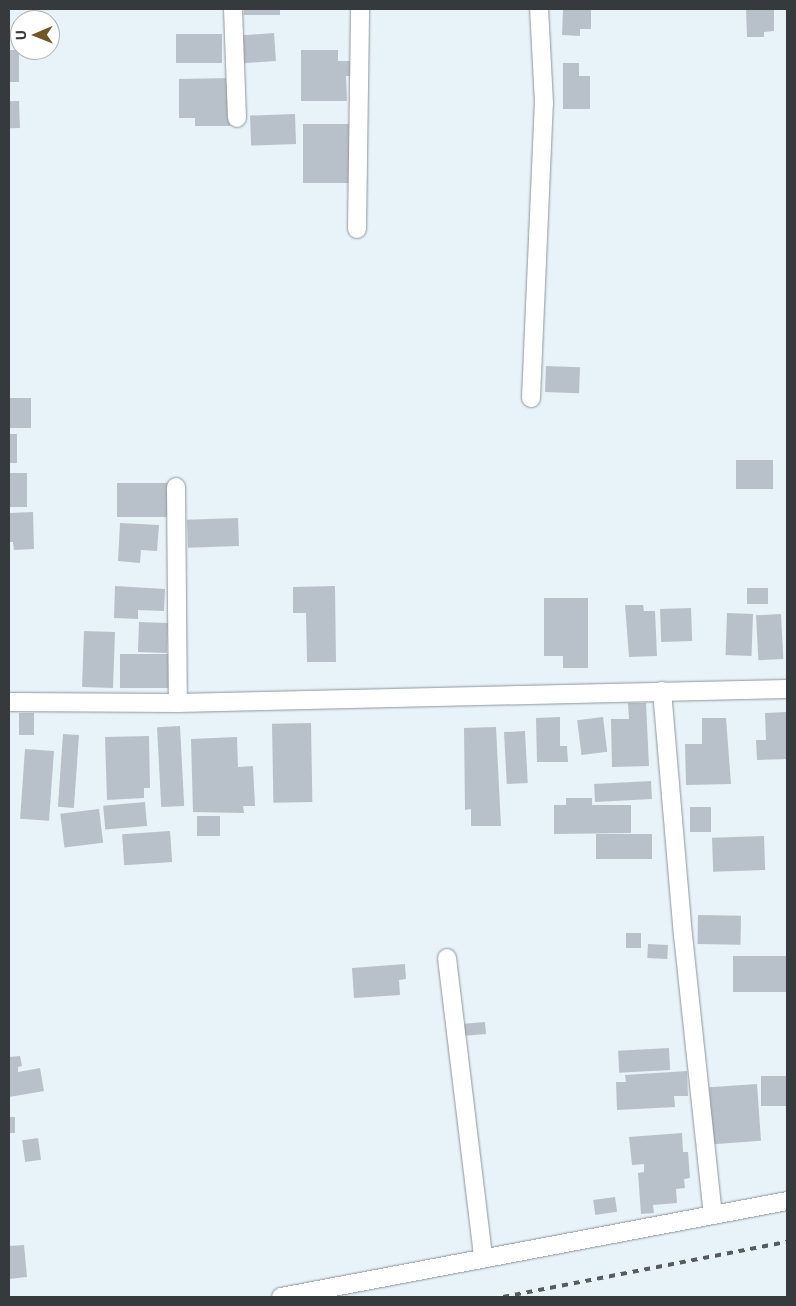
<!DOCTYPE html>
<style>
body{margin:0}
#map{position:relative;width:796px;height:1306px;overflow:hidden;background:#e8f2f9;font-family:"Public Sans",sans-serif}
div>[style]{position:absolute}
.building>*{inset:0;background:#b8c1c9;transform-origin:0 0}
.roads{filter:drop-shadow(0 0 1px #8d969d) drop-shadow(0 0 1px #8d969d)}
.minor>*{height:18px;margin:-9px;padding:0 9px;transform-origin:9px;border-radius:9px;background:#fff}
.rail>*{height:4px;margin-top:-2px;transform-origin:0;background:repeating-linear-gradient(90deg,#555b5e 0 6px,transparent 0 12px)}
span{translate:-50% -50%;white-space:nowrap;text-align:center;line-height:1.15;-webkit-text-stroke:4px #fff;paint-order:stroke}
.frame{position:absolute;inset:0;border:10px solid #363a3d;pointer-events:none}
.north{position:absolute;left:10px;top:10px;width:50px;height:50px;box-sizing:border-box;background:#fff;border:1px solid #afb0b1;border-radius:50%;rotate:269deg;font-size:14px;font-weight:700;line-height:20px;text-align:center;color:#363a3d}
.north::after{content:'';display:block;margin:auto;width:18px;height:22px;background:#715628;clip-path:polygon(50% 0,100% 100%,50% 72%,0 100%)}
</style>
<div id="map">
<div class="building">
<i style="left:244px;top:9px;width:36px;height:6px"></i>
<i style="clip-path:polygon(563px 9px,591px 9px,591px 29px,580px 29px,580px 36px,562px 35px)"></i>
<i style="clip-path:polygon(746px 9px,774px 9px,774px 31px,764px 32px,764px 37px,747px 37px)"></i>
<i style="left:274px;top:33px;width:28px;height:38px;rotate:86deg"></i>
<i style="left:176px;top:34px;width:46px;height:29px"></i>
<i style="left:9px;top:50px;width:10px;height:32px"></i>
<i style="clip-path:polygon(301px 50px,338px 50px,338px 61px,351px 61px,351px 76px,346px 76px,347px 101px,301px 101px)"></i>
<i style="clip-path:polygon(563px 63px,579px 63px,579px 76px,590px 76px,590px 109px,563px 109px)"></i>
<i style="clip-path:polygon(230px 78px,230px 126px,195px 126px,195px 118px,179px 118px,179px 79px)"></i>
<i style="left:19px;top:101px;width:27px;height:10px;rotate:88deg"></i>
<i style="left:295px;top:114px;width:30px;height:45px;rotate:88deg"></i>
<i style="left:303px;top:124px;width:46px;height:59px"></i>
<i style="left:546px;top:366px;width:34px;height:26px;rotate:2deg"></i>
<i style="left:9px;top:398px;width:22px;height:30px"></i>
<i style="left:9px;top:434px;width:8px;height:29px"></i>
<i style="left:736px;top:460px;width:37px;height:29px"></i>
<i style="left:27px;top:473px;width:34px;height:18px;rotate:90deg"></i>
<i style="left:117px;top:483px;width:51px;height:34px"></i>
<i style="clip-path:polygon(33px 512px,34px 549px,14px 550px,13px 542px,9px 542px,9px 513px)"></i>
<i style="left:238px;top:518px;width:28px;height:51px;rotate:88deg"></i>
<i style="clip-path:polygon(120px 523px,159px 525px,157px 551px,141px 550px,140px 563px,118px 561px)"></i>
<i style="clip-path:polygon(115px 586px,165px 589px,164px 611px,138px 610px,138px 619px,114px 618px)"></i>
<i style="clip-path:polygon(335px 586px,336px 662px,307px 662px,306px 613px,293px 613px,293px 587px)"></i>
<i style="left:747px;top:588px;width:21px;height:16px"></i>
<i style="clip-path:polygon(544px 598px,588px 598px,588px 668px,563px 668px,563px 656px,544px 656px)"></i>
<i style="clip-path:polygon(625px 605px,643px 605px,644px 611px,655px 611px,657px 656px,629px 657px)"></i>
<i style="left:691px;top:608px;width:33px;height:31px;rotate:88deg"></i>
<i style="left:727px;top:613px;width:26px;height:42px;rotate:2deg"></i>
<i style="left:781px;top:614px;width:45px;height:25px;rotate:87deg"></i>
<i style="left:139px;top:622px;width:29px;height:30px;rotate:2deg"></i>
<i style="left:84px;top:631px;width:31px;height:56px;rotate:2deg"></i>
<i style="left:120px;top:654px;width:49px;height:34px"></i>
<i style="clip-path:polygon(628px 703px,646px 703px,649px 766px,612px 767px,611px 719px,629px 719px)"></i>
<i style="clip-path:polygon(787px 712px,787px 759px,757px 760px,756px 740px,766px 740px,765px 713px)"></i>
<i style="left:19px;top:713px;width:15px;height:22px"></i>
<i style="clip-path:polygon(560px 717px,560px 746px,567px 746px,568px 762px,537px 762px,536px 718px)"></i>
<i style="left:603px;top:717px;width:35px;height:26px;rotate:83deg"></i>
<i style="clip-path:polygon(702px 718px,726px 718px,731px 784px,686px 785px,685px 744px,702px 744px)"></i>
<i style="left:311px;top:723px;width:79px;height:39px;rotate:89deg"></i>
<i style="left:180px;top:726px;width:80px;height:23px;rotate:87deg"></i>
<i style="clip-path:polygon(496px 727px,501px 826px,471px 826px,471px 809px,465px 810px,464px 728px)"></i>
<i style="left:525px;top:731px;width:52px;height:21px;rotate:87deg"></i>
<i style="left:63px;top:734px;width:16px;height:73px;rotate:4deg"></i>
<i style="clip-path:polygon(149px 736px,150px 788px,144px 788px,144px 798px,107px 800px,105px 737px)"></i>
<i style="clip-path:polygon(237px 737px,238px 767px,253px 766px,255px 806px,243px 806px,244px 813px,193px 812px,191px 739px)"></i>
<i style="left:25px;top:749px;width:29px;height:70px;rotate:4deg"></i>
<i style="left:651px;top:781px;width:18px;height:57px;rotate:87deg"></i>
<i style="clip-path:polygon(566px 798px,592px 798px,592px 805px,631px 805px,631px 833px,554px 834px,554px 805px,566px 805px)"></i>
<i style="left:145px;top:802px;width:24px;height:42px;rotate:85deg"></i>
<i style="left:690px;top:807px;width:21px;height:25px"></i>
<i style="left:99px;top:809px;width:34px;height:39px;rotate:83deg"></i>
<i style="left:197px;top:816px;width:23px;height:20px"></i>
<i style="left:170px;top:831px;width:31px;height:48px;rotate:86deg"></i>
<i style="left:652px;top:834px;width:25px;height:56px;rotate:90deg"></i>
<i style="left:764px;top:836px;width:34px;height:52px;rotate:88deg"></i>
<i style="left:698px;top:915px;width:43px;height:29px;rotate:1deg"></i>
<i style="left:626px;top:933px;width:15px;height:15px"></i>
<i style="left:648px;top:944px;width:20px;height:14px;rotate:3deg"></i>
<i style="left:787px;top:956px;width:36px;height:54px;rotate:90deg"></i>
<i style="clip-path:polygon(405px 964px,406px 979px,399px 980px,400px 995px,354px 998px,352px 968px)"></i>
<i style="left:485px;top:1022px;width:12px;height:24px;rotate:85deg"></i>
<i style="left:669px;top:1048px;width:22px;height:51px;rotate:87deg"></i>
<i style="clip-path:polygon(20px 1056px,22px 1066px,18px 1067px,18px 1072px,40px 1068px,44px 1091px,9px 1097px,9px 1057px)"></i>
<i style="clip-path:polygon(687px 1071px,688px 1096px,674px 1096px,675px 1107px,617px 1110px,616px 1082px,626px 1082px,625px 1075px)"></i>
<i style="left:787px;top:1076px;width:30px;height:26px;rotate:90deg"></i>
<i style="left:757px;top:1084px;width:57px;height:48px;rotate:86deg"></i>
<i style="left:9px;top:1117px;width:6px;height:16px"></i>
<i style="clip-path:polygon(682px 1133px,683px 1152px,688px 1152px,690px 1178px,684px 1179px,685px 1188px,676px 1189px,677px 1203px,653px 1205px,654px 1213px,641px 1214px,638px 1173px,644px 1172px,644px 1164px,632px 1165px,629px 1137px)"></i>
<i style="left:38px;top:1138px;width:22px;height:16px;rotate:82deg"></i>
<i style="left:615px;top:1197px;width:15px;height:22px;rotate:82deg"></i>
<i style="clip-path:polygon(24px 1245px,27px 1277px,9px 1279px,9px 1246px)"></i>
</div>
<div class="roads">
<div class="minor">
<i style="left:233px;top:9px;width:109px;rotate:87.9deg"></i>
<i style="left:357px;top:229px;width:220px;rotate:-89.2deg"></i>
<i style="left:531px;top:398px;width:295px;rotate:-87.5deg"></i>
<i style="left:544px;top:103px;width:94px;rotate:-93deg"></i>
<i style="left:176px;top:487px;width:216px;rotate:89.5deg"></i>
<i style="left:662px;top:691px;width:245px;rotate:85.1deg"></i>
<i style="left:683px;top:935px;width:281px;rotate:83.9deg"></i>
<i style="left:9px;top:702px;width:169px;rotate:0.3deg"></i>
<i style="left:178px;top:703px;width:609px;rotate:-1.32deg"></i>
<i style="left:447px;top:958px;width:301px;rotate:83.1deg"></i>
<i style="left:281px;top:1297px;width:515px;rotate:-10.74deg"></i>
</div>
</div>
<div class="rail">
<i style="left:503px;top:1297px;width:289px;rotate:-11deg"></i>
</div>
<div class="frame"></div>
<div class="north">U</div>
</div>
